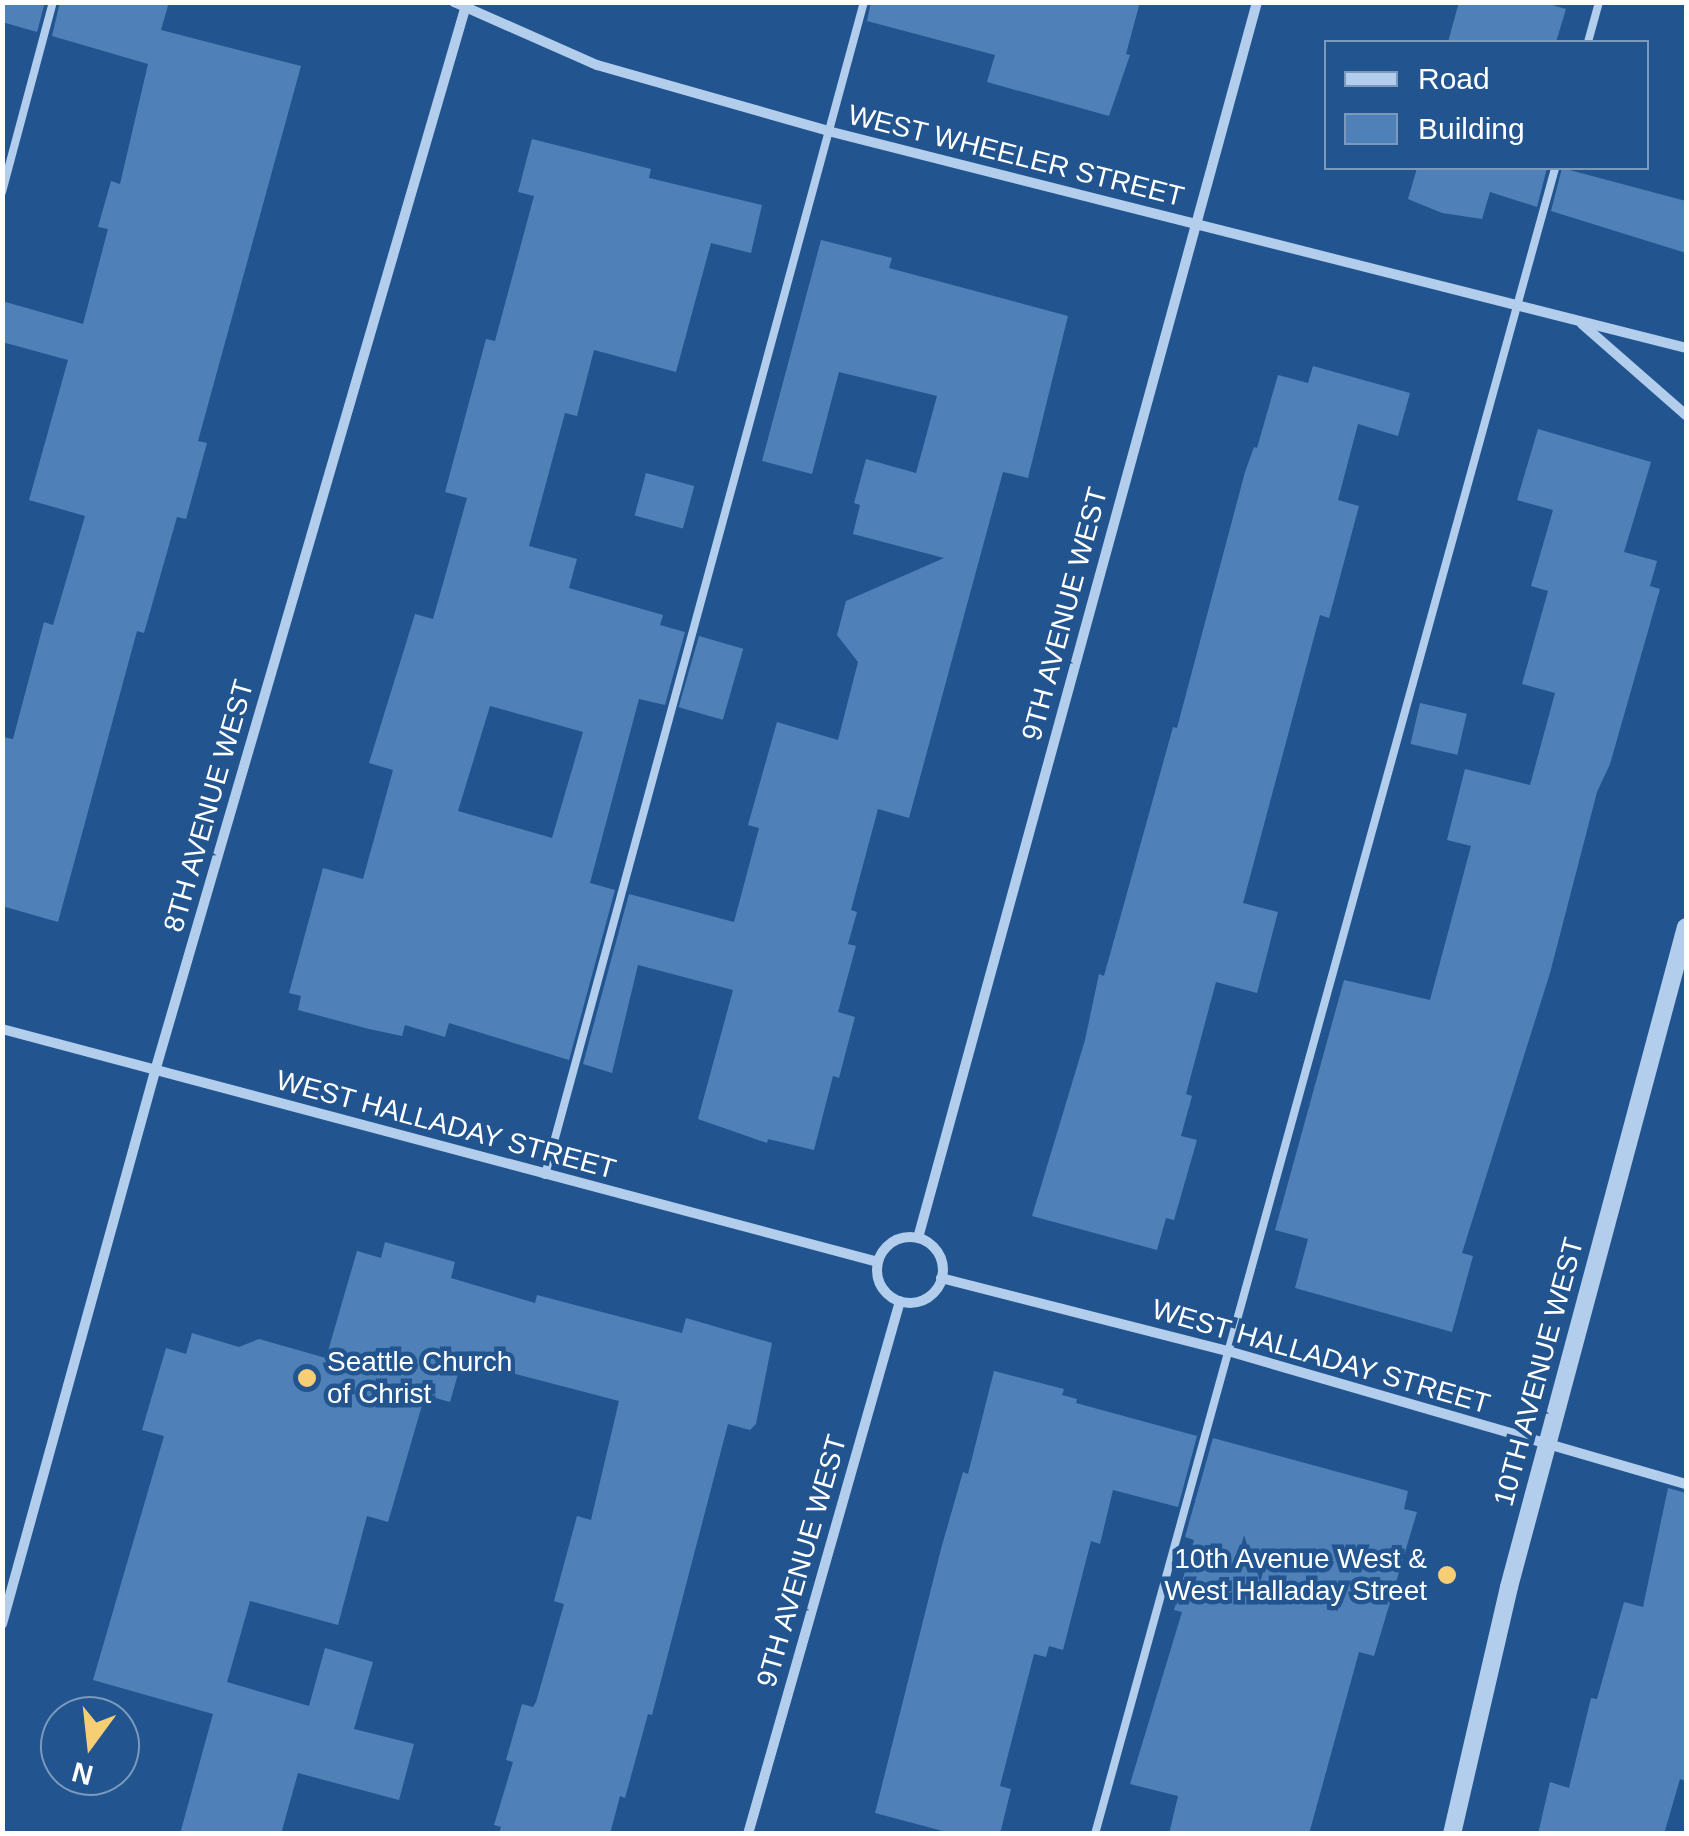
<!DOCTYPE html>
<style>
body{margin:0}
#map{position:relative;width:1689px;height:1836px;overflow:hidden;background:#22558f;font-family:Helvetica,sans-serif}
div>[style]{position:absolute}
.building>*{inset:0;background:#4f81b8;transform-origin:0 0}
.service>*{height:8px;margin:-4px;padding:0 4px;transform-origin:4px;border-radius:4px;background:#b2ceec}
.minor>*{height:10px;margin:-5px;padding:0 5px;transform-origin:5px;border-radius:5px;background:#b2ceec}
.minor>.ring{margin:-5px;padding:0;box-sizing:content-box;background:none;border:10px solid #b2ceec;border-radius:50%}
.tertiary>*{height:18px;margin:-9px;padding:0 9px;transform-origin:9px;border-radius:9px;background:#b2ceec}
.dots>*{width:28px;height:28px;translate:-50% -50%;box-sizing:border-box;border:5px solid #22558f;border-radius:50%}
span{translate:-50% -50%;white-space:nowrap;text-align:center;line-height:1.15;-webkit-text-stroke:9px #22558f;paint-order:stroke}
.street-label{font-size:28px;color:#fff}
.poi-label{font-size:28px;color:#fff}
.left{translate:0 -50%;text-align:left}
.right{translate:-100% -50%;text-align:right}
.frame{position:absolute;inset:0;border:5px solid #fff;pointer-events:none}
.legend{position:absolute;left:1324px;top:40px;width:325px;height:130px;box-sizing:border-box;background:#22558f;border:2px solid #7a99bc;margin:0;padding:12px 18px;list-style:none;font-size:30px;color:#fff}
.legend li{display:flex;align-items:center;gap:20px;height:50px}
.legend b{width:50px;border:2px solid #7a99bc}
.north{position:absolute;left:40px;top:1696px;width:100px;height:100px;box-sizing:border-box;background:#22558f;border:2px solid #7a99bc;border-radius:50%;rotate:195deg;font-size:28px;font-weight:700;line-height:40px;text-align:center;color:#fff}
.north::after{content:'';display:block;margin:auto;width:35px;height:45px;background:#f8ce74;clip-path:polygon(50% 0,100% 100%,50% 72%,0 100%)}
</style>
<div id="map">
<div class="building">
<i style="clip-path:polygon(2px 2px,45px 2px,37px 32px,2px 22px)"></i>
<i style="clip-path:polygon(60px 2px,169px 2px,161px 30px,301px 66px,198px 441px,207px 443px,186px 519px,177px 517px,144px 633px,137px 631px,58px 922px,2px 906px,2px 737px,13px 739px,44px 622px,53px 625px,85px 516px,29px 500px,68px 360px,2px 342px,2px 301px,83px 324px,108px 229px,98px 227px,111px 181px,120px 184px,148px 64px,52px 36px)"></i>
<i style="clip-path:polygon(871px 2px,1140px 2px,1126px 54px,1130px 55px,1109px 116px,987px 82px,995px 55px,867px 21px)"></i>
<i style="clip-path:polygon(1459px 2px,1542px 2px,1566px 9px,1556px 42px,1448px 42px)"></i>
<i style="clip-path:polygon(evenodd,532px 139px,651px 169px,649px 178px,762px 205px,751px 253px,711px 243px,676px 372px,594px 350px,577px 416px,565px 413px,529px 546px,577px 559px,569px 588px,663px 615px,660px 625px,685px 632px,665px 705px,639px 699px,590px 883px,615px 890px,569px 1060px,449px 1023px,445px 1037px,405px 1025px,402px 1036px,369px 1029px,298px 1010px,301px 996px,289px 993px,323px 868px,363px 879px,393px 770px,369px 763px,415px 614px,433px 619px,467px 498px,445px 492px,486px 339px,495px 341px,534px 196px,518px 192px,532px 139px,490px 706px,583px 732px,552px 838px,458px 811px,490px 706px)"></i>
<i style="clip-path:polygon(1417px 168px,1547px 168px,1537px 207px,1490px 192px,1482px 219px,1442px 213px,1408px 199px)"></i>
<i style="clip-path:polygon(1562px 168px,1686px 201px,1686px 253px,1551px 211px)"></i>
<i style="clip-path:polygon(821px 240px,892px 258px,889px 268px,1068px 316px,1028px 478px,1003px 472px,909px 818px,878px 809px,851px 910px,857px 912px,848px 944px,856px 946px,838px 1012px,855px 1017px,839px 1078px,833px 1076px,814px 1150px,768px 1139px,767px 1143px,698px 1119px,733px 990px,638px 965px,612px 1073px,583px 1064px,629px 894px,734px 922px,759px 828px,748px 825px,777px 722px,838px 740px,858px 662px,837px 635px,846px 601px,944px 558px,853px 534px,860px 505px,854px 503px,866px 459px,916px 473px,937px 396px,839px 372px,812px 474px,762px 461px)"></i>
<i style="clip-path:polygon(1313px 366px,1410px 393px,1398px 436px,1358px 424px,1338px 500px,1359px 506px,1329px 618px,1320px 615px,1243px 903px,1278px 912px,1257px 993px,1216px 982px,1186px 1094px,1192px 1096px,1181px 1136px,1197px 1140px,1174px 1220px,1166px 1218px,1157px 1250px,1032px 1216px,1085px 1040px,1099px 974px,1104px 976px,1173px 727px,1177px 728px,1245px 472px,1254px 447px,1257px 448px,1278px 375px,1308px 383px)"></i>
<i style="clip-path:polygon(1538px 429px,1651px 462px,1624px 552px,1657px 561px,1650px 586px,1660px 589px,1610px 764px,1597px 792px,1550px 973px,1462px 1253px,1473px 1256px,1452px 1332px,1295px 1288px,1308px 1239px,1275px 1230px,1344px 980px,1430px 1000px,1471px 846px,1447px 840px,1465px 769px,1530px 785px,1555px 693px,1522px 684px,1548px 591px,1531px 586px,1553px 510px,1517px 500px)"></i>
<i style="left:646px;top:473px;width:50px;height:44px;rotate:15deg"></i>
<i style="left:699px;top:636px;width:46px;height:74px;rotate:16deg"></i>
<i style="left:1420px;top:703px;width:48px;height:42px;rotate:13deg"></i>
<i style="clip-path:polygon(385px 1242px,455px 1262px,451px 1278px,535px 1303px,537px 1295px,682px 1333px,686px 1318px,772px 1343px,756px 1424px,750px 1430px,728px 1424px,652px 1715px,648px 1714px,625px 1798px,620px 1796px,610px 1834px,499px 1834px,501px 1827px,494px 1825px,513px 1762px,506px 1760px,522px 1704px,533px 1707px,536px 1702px,564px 1604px,554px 1601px,577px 1516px,591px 1520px,619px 1401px,462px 1360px,450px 1402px,425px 1395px,388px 1522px,367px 1516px,338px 1625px,250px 1601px,227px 1682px,309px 1706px,325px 1648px,373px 1662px,354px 1729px,414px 1744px,399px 1800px,298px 1773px,281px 1834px,180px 1834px,213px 1714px,93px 1680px,164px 1436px,142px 1430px,166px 1348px,186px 1354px,192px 1333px,239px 1347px,259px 1339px,326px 1358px,357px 1251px,381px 1258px)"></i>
<i style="clip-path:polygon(994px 1371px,1064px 1389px,1062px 1395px,1077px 1399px,1076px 1403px,1197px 1436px,1178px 1507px,1113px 1490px,1100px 1544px,1091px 1541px,1063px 1650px,1049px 1646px,1046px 1657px,1034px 1654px,1000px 1786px,1011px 1789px,1000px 1834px,954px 1834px,875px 1813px,941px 1549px,963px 1472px,968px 1474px)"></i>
<i style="clip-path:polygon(1213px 1438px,1408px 1491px,1404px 1509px,1417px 1512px,1374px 1656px,1359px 1652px,1309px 1834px,1169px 1834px,1178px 1796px,1130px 1784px,1182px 1612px,1174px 1610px,1194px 1540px,1185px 1537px)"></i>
<i style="clip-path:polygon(1668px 1488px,1686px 1493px,1686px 1781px,1680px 1779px,1664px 1834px,1538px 1834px,1550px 1782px,1569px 1788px,1591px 1698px,1597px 1699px,1624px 1602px,1643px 1607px)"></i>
</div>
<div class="service">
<i style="left:1588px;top:42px;width:41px;rotate:-74.6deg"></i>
<i style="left:2px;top:192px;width:197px;rotate:-75deg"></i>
<i style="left:545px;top:1175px;width:1216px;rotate:-74.79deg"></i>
<i style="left:1095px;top:1834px;width:1728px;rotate:-74.56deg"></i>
</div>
<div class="minor">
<i style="left:454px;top:2px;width:156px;rotate:23.8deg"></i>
<i style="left:597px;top:65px;width:240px;rotate:15.9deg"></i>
<i style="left:828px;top:131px;width:885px;rotate:14.19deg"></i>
<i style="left:1582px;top:324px;width:138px;rotate:41.2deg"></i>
<i style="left:2px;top:1029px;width:906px;rotate:14.89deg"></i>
<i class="ring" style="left:877px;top:1237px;width:56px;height:56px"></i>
<i style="left:918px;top:1238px;width:1282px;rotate:-74.66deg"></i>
<i style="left:941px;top:1278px;width:296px;rotate:14.3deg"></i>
<i style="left:1228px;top:1351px;width:477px;rotate:16.2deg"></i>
<i style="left:2px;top:1624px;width:574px;rotate:-74.53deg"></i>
<i style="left:155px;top:1071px;width:1114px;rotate:-73.73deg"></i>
<i style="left:748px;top:1834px;width:554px;rotate:-74.08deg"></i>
</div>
<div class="tertiary">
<i style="left:1452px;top:1834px;width:253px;rotate:-77deg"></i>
<i style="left:1509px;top:1587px;width:683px;rotate:-74.99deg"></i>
</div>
<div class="dots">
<i style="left:307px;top:1378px;background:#f8ce74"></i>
<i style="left:1447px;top:1575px;background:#f8ce74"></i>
</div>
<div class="street-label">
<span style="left:1016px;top:156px;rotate:14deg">WEST WHEELER STREET</span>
<span style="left:1065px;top:614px;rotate:-75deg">9TH AVENUE WEST</span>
<span style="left:209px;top:806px;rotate:-74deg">8TH AVENUE WEST</span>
<span style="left:446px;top:1125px;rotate:15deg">WEST HALLADAY STREET</span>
<span style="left:1321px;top:1357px;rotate:16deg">WEST HALLADAY STREET</span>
<span style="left:1539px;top:1372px;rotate:-75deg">10TH AVENUE WEST</span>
<span style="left:802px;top:1561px;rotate:-74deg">9TH AVENUE WEST</span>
</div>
<div class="poi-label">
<span class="left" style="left:327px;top:1378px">Seattle Church<br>of Christ</span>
<span class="right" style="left:1427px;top:1575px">10th Avenue West &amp;<br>West Halladay Street</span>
</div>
<div class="frame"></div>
<ul class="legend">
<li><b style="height:12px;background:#b2ceec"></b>Road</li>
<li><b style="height:28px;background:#4f81b8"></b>Building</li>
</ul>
<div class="north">N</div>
</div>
